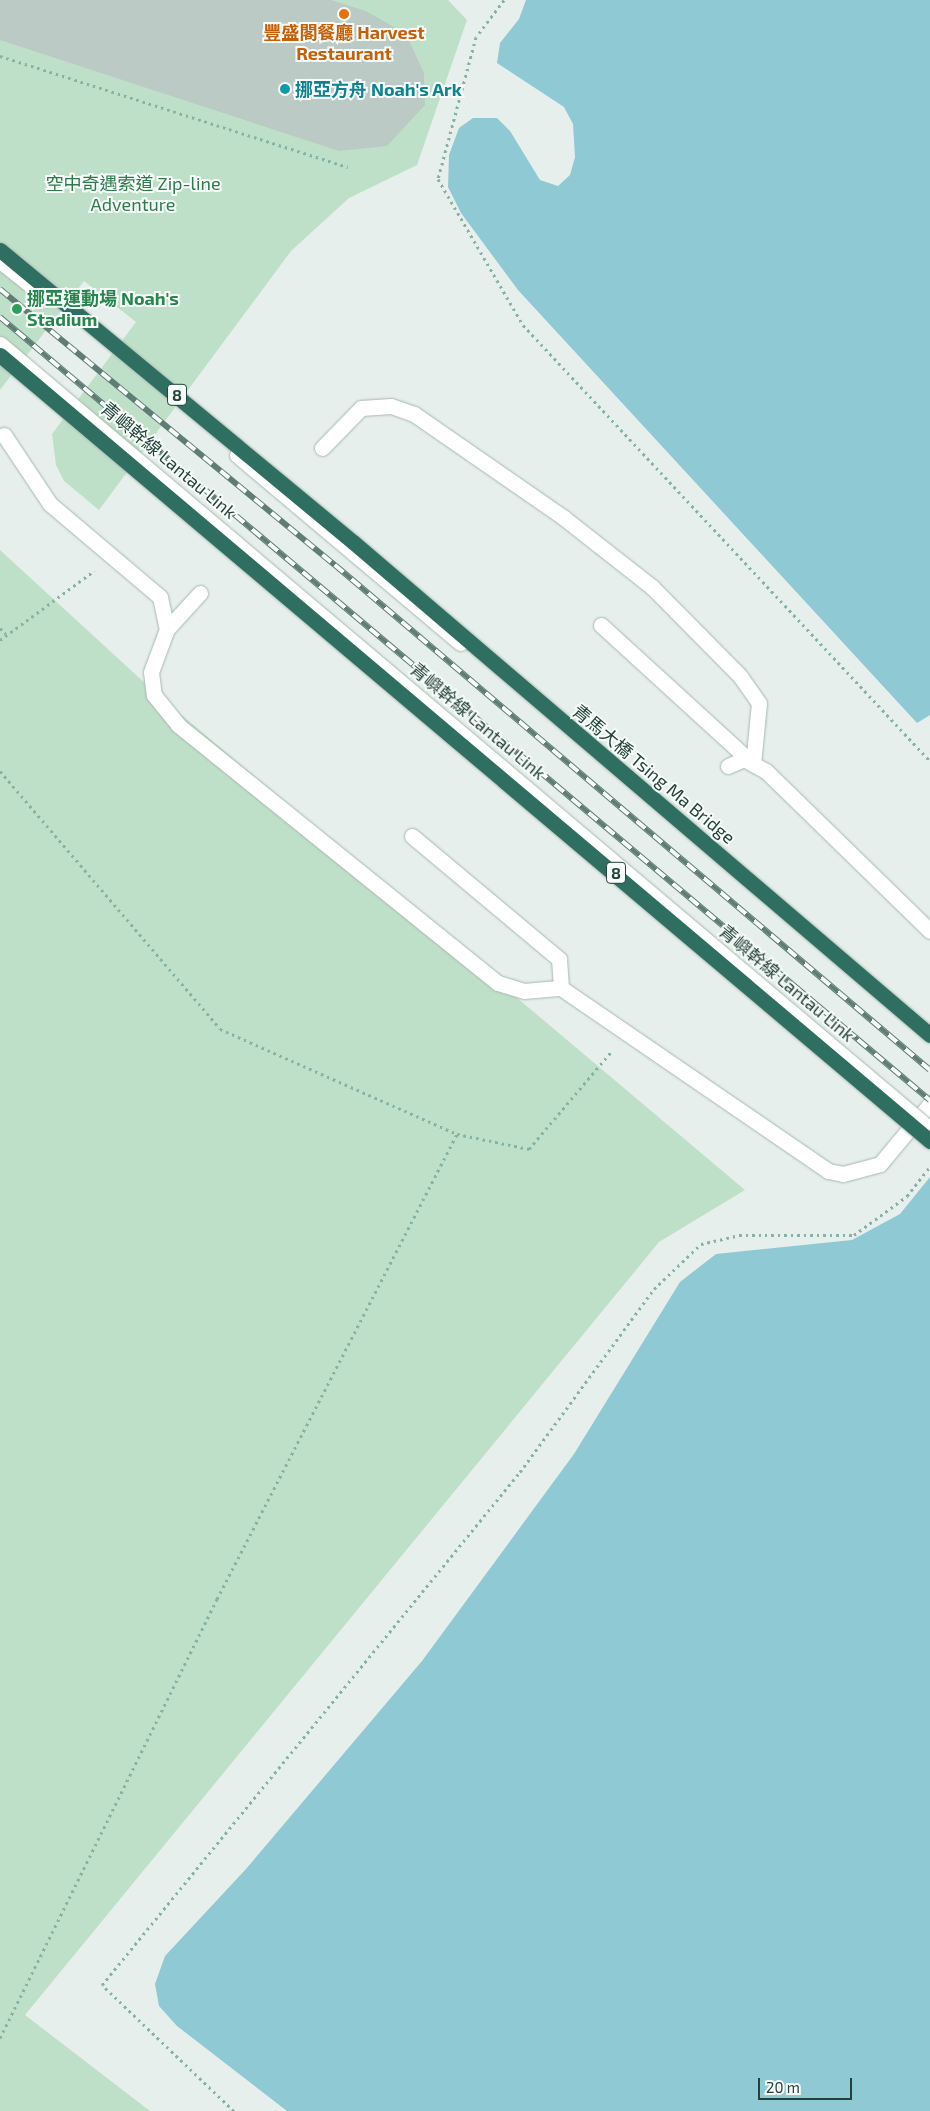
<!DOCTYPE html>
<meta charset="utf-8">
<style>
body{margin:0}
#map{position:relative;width:930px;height:2111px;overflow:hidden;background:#e6efeb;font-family:"Exo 2","Noto Sans TC",sans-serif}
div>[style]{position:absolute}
.green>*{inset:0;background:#bfe0c8}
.water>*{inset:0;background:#8ec9d4}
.building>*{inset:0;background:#bbcac4}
.path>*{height:3px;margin-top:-1.5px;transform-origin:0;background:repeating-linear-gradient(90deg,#86b3a5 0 2.5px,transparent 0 6.5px)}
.roads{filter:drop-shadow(0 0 1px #a8b8b2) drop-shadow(0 0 1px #a8b8b2)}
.service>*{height:15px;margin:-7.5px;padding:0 7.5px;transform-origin:7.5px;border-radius:7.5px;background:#fff}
.rail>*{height:5.5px;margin-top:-2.75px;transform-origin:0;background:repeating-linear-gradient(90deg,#f7fbf9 0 11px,#5f7d75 0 22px);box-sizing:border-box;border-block:1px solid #5f7d75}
.bridges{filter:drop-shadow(0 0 1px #a8b8b2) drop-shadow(0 0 1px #a8b8b2)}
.minor-bridge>*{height:15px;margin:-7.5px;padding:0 7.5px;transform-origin:7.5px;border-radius:7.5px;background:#fff}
.motorway-bridge>*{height:15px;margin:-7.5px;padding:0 7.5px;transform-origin:7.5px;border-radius:7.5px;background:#2f6f62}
.dots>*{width:14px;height:14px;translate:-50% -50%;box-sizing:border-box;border:2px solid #f7fbf9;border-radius:50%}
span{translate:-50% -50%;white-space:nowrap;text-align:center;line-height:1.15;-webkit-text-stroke:4px #f7fbf9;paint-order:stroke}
.shield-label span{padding:1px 4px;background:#f7fbf9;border:1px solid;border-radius:4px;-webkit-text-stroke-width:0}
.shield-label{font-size:16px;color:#24423a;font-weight:700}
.food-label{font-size:18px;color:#c56008;font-weight:700}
.culture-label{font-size:18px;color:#0d838f;font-weight:700}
.left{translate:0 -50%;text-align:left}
.park-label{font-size:18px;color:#2d7a4b}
.leisure-label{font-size:18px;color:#27864d;font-weight:700}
.street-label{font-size:18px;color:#24423a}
.scale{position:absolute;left:758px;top:2078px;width:94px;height:22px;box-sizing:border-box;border:2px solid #24423a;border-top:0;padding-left:6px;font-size:15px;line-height:18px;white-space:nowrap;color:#24423a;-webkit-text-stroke:4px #f7fbf9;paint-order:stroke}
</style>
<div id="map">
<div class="green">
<i style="clip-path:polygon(0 0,448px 0,467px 20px,417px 165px,349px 198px,291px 251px,99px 510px,64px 481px,56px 465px,52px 434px,136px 322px,84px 281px,0 390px)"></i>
<i style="clip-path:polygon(0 550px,159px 696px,745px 1190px,659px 1242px,25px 2015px,150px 2111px,0 2111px)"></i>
</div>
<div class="water">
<i style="clip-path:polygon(526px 0,930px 0,930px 715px,917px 723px,518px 290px,461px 213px,448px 187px,449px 155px,459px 128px,473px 118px,497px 118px,510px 131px,540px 180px,558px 186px,570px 175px,575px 157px,573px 124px,564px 107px,497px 63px,500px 43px,519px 19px)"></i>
<i style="clip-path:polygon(930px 1177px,930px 2111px,287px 2111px,177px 2026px,159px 2006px,155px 1984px,165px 1956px,246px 1869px,422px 1661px,574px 1454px,680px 1282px,716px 1254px,852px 1240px,900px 1214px)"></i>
</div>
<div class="building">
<i style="clip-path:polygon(0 0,331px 0,366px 11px,406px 34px,424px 73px,425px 105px,387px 146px,339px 151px,0 40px)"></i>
</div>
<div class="path">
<i style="left:504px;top:0;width:46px;rotate:127.1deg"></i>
<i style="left:476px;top:37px;width:147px;rotate:105deg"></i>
<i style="left:438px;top:179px;width:169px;rotate:59.8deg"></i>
<i style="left:523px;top:325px;width:596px;rotate:46.97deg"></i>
<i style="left:0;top:56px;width:365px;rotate:17.7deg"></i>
<i style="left:0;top:628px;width:8px;rotate:45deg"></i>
<i style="left:0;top:640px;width:117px;rotate:-36.3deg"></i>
<i style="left:0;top:771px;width:339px;rotate:49.5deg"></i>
<i style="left:220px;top:1029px;width:259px;rotate:23.9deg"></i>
<i style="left:457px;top:1134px;width:74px;rotate:11.8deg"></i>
<i style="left:529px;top:1149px;width:127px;rotate:-49.8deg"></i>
<i style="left:0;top:2038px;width:490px;rotate:-63.7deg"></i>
<i style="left:217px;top:1599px;width:523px;rotate:-62.7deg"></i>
<i style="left:234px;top:2111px;width:182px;rotate:-136.3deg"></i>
<i style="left:102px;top:1985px;width:662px;rotate:-50.83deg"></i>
<i style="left:520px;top:1472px;width:227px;rotate:-53.8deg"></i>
<i style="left:654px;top:1289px;width:65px;rotate:-43.8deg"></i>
<i style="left:701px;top:1244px;width:39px;rotate:-13deg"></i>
<i style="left:739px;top:1235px;width:115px"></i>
<i style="left:854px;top:1235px;width:66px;rotate:-36.3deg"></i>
<i style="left:907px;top:1196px;width:37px;rotate:-52deg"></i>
</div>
<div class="roads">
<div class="service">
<i style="left:4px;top:435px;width:83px;rotate:56.3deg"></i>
<i style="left:50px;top:504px;width:144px;rotate:40.2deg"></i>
<i style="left:160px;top:597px;width:33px;rotate:78deg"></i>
<i style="left:322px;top:448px;width:56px;rotate:-45.7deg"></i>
<i style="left:361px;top:408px;width:30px;rotate:-4deg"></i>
<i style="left:391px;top:406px;width:24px;rotate:19deg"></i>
<i style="left:414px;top:414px;width:183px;rotate:34.7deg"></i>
<i style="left:564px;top:518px;width:112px;rotate:38.1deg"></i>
<i style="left:652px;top:587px;width:125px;rotate:45.3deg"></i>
<i style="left:740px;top:676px;width:33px;rotate:55deg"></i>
<i style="left:759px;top:703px;width:61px;rotate:95.6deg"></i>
<i style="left:200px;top:593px;width:49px;rotate:132.5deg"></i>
<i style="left:167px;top:629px;width:46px;rotate:110.4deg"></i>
<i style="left:151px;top:672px;width:23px;rotate:83deg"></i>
<i style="left:154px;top:695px;width:38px;rotate:51deg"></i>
<i style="left:178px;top:725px;width:411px;rotate:38.9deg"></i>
<i style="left:498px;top:983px;width:27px;rotate:17deg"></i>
<i style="left:524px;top:991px;width:37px;rotate:-5deg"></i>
<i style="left:561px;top:988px;width:324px;rotate:34.4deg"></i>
<i style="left:828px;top:1171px;width:15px;rotate:11deg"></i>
<i style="left:843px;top:1174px;width:38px;rotate:-15deg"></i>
<i style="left:880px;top:1164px;width:78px;rotate:-50.2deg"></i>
<i style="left:601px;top:625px;width:205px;rotate:42.4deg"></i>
<i style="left:728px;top:766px;width:17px;rotate:-24deg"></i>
<i style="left:744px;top:759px;width:25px;rotate:29deg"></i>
<i style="left:766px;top:771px;width:229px;rotate:44.3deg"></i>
<i style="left:412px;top:836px;width:192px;rotate:39.9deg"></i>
<i style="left:559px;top:959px;width:29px;rotate:86deg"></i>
</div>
</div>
<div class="rail">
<i style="left:0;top:289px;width:434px;rotate:39.5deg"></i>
<i style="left:335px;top:565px;width:780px;rotate:40.32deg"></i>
<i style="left:0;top:317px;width:1216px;rotate:40.1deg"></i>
</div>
<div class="bridges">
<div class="minor-bridge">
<i style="left:0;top:261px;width:61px;rotate:38.4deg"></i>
<i style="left:0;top:344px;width:1217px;rotate:40.17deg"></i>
<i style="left:237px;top:455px;width:292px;rotate:40.1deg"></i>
</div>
<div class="motorway-bridge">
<i style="left:0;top:250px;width:458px;rotate:39.6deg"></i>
<i style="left:353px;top:542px;width:759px;rotate:40.51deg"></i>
<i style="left:0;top:355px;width:1218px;rotate:40.2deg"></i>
</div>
</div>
<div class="dots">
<i style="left:344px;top:14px;background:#e8710a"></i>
<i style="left:285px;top:89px;background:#0f9aa8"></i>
<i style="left:17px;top:309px;background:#2e9e5b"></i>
</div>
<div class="shield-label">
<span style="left:177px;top:395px">8</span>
<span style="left:616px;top:873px">8</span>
</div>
<div class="food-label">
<span style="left:344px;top:43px">豐盛閣餐廳 Harvest<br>Restaurant</span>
</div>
<div class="culture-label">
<span class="left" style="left:295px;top:89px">挪亞方舟 Noah's Ark</span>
</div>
<div class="park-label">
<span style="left:133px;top:194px">空中奇遇索道 Zip-line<br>Adventure</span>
</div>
<div class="leisure-label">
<span class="left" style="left:27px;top:309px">挪亞運動場 Noah's<br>Stadium</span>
</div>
<div class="street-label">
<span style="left:169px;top:460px;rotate:40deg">青嶼幹線 Lantau Link</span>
<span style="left:478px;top:721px;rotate:40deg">青嶼幹線 Lantau Link</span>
<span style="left:654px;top:774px;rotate:40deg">青馬大橋 Tsing Ma Bridge</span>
<span style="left:787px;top:983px;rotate:40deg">青嶼幹線 Lantau Link</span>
</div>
<div class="scale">20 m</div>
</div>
